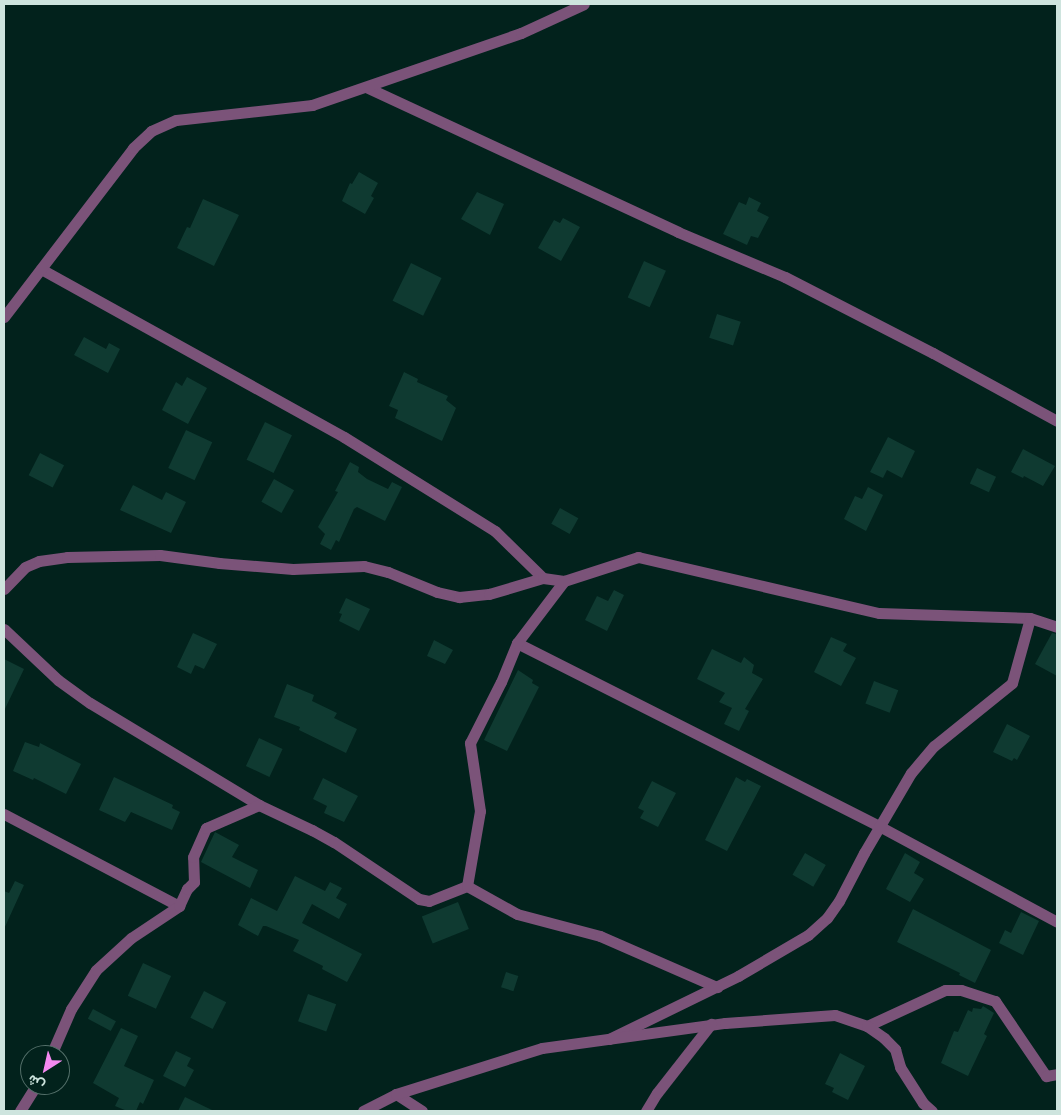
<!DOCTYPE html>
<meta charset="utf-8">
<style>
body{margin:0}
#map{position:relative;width:1061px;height:1115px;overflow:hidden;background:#02221c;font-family:Overpass,Vazirmatn,sans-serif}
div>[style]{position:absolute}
.building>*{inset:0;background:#0f3a31;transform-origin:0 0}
.street>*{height:11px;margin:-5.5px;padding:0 5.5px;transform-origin:5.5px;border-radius:5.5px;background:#7b5379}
span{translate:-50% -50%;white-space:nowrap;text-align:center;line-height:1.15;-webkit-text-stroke:4px #02221c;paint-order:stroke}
.frame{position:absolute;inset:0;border:5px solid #cee4de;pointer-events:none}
.north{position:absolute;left:20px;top:1045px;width:50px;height:50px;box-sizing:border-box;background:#02221c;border:1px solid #54706a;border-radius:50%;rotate:215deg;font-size:14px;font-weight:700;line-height:20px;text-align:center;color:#cee4de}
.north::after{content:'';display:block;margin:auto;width:18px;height:22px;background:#f489f0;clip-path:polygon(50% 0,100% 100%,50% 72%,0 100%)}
</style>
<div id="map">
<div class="building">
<i style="clip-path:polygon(359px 172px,378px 183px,371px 196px,374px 198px,365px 214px,342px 201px,350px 183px,352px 184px)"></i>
<i style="clip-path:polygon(477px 192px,504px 204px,490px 235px,461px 219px)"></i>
<i style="clip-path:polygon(749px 197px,761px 203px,757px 211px,769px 217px,758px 238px,751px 236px,747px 245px,723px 234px,739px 202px,746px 205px)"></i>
<i style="clip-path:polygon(203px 199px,239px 215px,214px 266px,177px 248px,187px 227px,190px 228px)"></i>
<i style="clip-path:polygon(563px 218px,580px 227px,561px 261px,538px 248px,554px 220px,560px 223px)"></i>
<i style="left:644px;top:261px;width:24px;height:40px;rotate:24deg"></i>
<i style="left:411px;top:263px;width:34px;height:42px;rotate:26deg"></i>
<i style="left:717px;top:314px;width:25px;height:25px;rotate:18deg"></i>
<i style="clip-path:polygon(84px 337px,106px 349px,109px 343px,120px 349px,108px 373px,74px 355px)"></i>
<i style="clip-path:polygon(404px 372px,418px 379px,417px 382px,448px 396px,446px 400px,456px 408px,442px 441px,395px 418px,398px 410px,389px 406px)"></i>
<i style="clip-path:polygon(187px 377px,207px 388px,188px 424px,162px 410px,176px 382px,182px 386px)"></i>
<i style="left:265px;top:422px;width:30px;height:42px;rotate:26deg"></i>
<i style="left:186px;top:430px;width:29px;height:42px;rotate:25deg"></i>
<i style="clip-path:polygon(888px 437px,915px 451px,902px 478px,887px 470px,883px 478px,870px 472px)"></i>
<i style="clip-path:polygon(1023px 449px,1055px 466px,1043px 486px,1024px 476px,1023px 478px,1011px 472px)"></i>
<i style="left:40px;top:453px;width:27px;height:25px;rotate:27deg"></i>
<i style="clip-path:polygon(350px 462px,359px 467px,358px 472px,367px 479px,388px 489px,392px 482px,402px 487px,385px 521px,357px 507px,354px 509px,339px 542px,336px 540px,331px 550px,320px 544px,325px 534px,318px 527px,338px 492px,335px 491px)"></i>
<i style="left:977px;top:468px;width:21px;height:17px;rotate:25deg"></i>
<i style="left:274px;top:479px;width:23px;height:26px;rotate:29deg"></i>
<i style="clip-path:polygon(133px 485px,162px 500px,166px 492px,186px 502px,171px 533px,120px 510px)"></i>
<i style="clip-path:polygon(868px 487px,883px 495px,866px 531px,844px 519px,855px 496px,862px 499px)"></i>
<i style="left:560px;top:508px;width:21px;height:18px;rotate:29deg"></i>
<i style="clip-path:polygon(614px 590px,624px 595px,607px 631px,585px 620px,597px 596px,608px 601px)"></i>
<i style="clip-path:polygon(346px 598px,370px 609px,359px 631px,339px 621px,342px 614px,339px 613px)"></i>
<i style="clip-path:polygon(193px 633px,217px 644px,204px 669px,195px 665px,191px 674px,177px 667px)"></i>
<i style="clip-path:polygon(1052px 633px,1057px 634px,1057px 676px,1035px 664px)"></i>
<i style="clip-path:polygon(831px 637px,847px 644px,843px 651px,856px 658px,841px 686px,814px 672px)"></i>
<i style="clip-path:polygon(434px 640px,453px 650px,445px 664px,427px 656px)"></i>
<i style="clip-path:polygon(712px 649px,741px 663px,744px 657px,754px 665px,752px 673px,763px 679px,745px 709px,749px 711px,739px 731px,724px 724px,732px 708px,719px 702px,725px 693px,697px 679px)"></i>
<i style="clip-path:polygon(4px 659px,24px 669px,4px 711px)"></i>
<i style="clip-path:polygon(518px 670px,533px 680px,532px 683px,539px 687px,507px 751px,484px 740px)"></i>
<i style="left:874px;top:681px;width:26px;height:24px;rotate:21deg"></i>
<i style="clip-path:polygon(287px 684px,314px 695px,312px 701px,337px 713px,334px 718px,357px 729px,346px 753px,299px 730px,300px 727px,274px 717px)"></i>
<i style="clip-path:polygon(1007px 724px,1030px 736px,1017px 760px,1014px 758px,1012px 761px,993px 752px)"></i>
<i style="left:259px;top:738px;width:26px;height:31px;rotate:25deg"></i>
<i style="clip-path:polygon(25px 742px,39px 747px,40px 743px,81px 764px,66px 794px,34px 778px,33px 780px,13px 771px)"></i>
<i style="clip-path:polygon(114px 777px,173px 805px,172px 808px,180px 812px,172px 830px,131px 812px,125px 822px,99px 810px)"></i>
<i style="clip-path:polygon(736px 777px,745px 782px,747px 779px,761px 786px,727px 851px,705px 840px)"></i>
<i style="clip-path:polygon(323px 778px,358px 796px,344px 822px,324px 813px,327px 806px,313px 799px)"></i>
<i style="clip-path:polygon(652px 781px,676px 793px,658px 827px,640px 818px,644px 811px,638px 808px)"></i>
<i style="clip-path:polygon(215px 832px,239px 845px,232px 857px,258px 870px,250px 888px,201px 862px)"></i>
<i style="left:805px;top:853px;width:24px;height:25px;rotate:30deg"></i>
<i style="clip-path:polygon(905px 853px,920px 862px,914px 873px,924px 879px,910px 902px,886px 889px)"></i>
<i style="clip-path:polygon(295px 876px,325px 891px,330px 882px,342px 888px,336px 898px,347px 904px,339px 919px,312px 904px,302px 923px,362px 954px,347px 982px,322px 969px,323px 966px,293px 951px,299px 940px,266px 926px,263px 926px,258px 936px,238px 925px,251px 898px,277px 911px)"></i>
<i style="clip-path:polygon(15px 881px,24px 885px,4px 929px,4px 891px,9px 893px)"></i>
<i style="left:458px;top:902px;width:29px;height:39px;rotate:68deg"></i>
<i style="clip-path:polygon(913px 909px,991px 950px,975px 983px,959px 975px,960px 973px,897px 942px)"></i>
<i style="clip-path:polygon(1021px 912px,1039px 921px,1023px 955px,999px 943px,1005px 930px,1011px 933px)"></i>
<i style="left:143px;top:963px;width:31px;height:36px;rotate:25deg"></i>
<i style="left:506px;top:972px;width:13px;height:16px;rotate:18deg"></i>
<i style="left:204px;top:991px;width:25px;height:30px;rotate:27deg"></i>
<i style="left:308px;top:994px;width:30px;height:29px;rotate:20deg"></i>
<i style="clip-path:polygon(983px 1006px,994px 1013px,984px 1034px,987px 1036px,968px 1076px,941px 1063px,954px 1031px,958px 1032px,968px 1010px,972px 1012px,973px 1008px,981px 1009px)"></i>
<i style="left:93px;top:1009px;width:26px;height:11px;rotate:28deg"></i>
<i style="clip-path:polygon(121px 1028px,138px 1036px,124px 1066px,154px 1080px,143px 1104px,140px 1102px,136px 1111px,127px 1111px,115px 1106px,119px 1098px,93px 1083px)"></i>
<i style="clip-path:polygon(176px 1051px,191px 1058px,187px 1066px,194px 1070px,185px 1087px,163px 1076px)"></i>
<i style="clip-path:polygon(840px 1053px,865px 1066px,848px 1100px,832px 1092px,834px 1088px,825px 1084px)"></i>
<i style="clip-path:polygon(185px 1097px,214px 1111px,178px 1111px)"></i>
</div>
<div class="street">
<i style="left:366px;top:87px;width:344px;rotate:24.9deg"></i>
<i style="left:678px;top:232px;width:116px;rotate:22.8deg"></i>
<i style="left:785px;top:277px;width:166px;rotate:27.2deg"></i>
<i style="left:933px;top:353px;width:141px;rotate:28.7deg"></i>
<i style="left:41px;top:269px;width:346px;rotate:29deg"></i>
<i style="left:344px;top:437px;width:178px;rotate:31.9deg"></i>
<i style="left:495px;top:531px;width:67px;rotate:44.4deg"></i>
<i style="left:4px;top:317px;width:213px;rotate:-52.6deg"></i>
<i style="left:133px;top:148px;width:25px;rotate:-43deg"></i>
<i style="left:151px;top:131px;width:27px;rotate:-24deg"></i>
<i style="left:176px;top:120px;width:137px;rotate:-6.3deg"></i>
<i style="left:312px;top:105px;width:221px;rotate:-19deg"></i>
<i style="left:521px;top:33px;width:69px;rotate:-24.7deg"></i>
<i style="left:4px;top:589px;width:30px;rotate:-46deg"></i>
<i style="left:25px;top:567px;width:15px;rotate:-23deg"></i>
<i style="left:39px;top:561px;width:28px;rotate:-8deg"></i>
<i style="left:67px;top:557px;width:93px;rotate:-1.2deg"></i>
<i style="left:160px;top:555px;width:60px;rotate:7.7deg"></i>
<i style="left:219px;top:563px;width:74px;rotate:4.6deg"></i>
<i style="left:293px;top:569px;width:71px;rotate:-2.4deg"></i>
<i style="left:364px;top:566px;width:25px;rotate:14deg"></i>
<i style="left:388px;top:572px;width:53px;rotate:22.2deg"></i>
<i style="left:437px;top:592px;width:23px;rotate:13deg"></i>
<i style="left:459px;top:597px;width:30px;rotate:-6deg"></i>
<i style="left:489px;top:594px;width:56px;rotate:-16.5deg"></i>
<i style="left:543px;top:578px;width:21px;rotate:8deg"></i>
<i style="left:564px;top:581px;width:78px;rotate:-18deg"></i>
<i style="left:638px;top:557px;width:247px;rotate:13.1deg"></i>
<i style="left:879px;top:613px;width:151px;rotate:1.9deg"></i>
<i style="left:4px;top:629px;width:74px;rotate:43.4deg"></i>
<i style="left:58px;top:680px;width:39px;rotate:36deg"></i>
<i style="left:90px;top:703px;width:197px;rotate:31.1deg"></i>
<i style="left:259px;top:805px;width:59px;rotate:25.3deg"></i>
<i style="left:312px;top:830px;width:25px;rotate:29deg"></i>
<i style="left:334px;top:842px;width:102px;rotate:33.8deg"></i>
<i style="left:419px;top:899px;width:10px;rotate:11deg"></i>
<i style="left:429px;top:901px;width:41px;rotate:-21.5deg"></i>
<i style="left:467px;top:886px;width:57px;rotate:29.2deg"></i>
<i style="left:517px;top:914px;width:86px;rotate:14.8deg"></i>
<i style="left:600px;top:936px;width:128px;rotate:23.6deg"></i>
<i style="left:517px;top:643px;width:406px;rotate:26.8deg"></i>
<i style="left:879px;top:826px;width:202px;rotate:28.3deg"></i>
<i style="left:4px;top:814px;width:198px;rotate:27.7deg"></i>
<i style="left:467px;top:886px;width:76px;rotate:-80.2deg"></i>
<i style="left:480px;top:811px;width:69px;rotate:-98.4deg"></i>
<i style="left:470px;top:743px;width:68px;rotate:-63.1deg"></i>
<i style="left:501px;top:682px;width:42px;rotate:-67.7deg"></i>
<i style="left:517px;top:643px;width:78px;rotate:-52.8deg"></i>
<i style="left:867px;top:1026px;width:86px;rotate:-24.8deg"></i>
<i style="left:945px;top:990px;width:16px"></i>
<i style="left:961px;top:990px;width:36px;rotate:18deg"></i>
<i style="left:995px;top:1001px;width:91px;rotate:55.8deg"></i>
<i style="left:1046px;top:1076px;width:11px;rotate:-10deg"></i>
<i style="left:609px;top:1039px;width:144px;rotate:-26deg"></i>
<i style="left:738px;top:976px;width:81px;rotate:-30.4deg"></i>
<i style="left:808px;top:935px;width:25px;rotate:-42deg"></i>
<i style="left:827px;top:918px;width:21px;rotate:-55deg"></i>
<i style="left:839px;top:901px;width:54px;rotate:-62.5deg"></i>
<i style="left:864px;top:853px;width:93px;rotate:-59.6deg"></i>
<i style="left:911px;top:773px;width:35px;rotate:-50deg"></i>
<i style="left:934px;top:746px;width:100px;rotate:-38.9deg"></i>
<i style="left:1012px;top:683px;width:67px;rotate:-74.5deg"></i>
<i style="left:1030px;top:618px;width:28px;rotate:18deg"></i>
<i style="left:51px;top:1055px;width:50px;rotate:-66.5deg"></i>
<i style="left:71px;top:1009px;width:46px;rotate:-57.3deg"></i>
<i style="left:96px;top:970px;width:47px;rotate:-42.4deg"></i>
<i style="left:131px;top:938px;width:58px;rotate:-33.7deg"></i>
<i style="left:179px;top:906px;width:19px;rotate:-65deg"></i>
<i style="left:187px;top:889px;width:10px;rotate:-45deg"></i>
<i style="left:194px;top:882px;width:25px;rotate:-92deg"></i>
<i style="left:193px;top:857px;width:32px;rotate:-66deg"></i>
<i style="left:206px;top:828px;width:58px;rotate:-23.5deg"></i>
<i style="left:396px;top:1094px;width:31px;rotate:33deg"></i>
<i style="left:20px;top:1111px;width:31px;rotate:-58deg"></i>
<i style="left:363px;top:1111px;width:37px;rotate:-27deg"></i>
<i style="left:396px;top:1094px;width:153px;rotate:-17.5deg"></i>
<i style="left:542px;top:1048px;width:185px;rotate:-7.8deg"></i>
<i style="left:725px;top:1023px;width:110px;rotate:-4.2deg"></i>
<i style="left:835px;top:1015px;width:34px;rotate:19deg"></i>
<i style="left:867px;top:1026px;width:21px;rotate:35deg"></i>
<i style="left:884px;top:1038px;width:16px;rotate:45deg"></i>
<i style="left:895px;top:1049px;width:19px;rotate:74deg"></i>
<i style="left:900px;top:1067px;width:43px;rotate:57.4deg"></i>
<i style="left:923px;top:1103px;width:12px;rotate:42deg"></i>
<i style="left:646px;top:1111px;width:21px;rotate:-59deg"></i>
<i style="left:657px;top:1093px;width:88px;rotate:-52deg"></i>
</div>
<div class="frame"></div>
<div class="north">ش</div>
</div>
